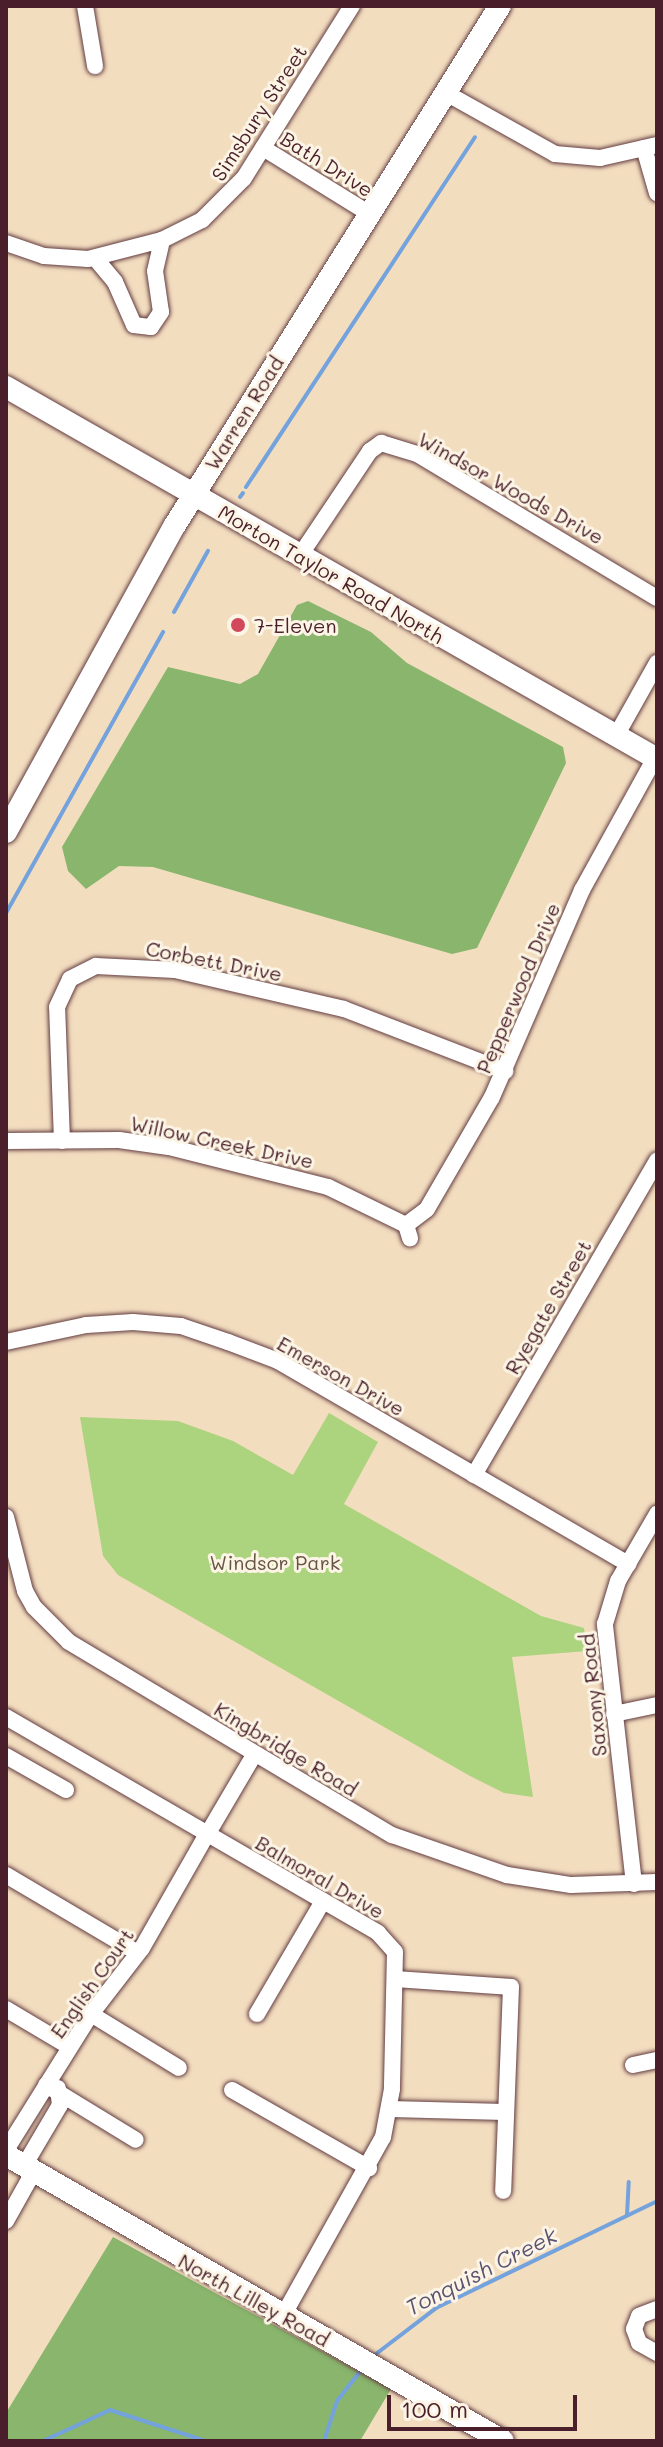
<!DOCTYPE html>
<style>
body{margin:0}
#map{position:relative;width:663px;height:2447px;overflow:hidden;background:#f3ddbf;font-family:Mali,sans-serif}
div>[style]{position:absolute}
.green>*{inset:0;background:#acd37e}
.forest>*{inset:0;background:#89b56d}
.stream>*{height:4px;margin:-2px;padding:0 2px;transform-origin:2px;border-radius:2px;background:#73a2dd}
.roads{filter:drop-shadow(0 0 2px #633c41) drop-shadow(0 0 2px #633c41)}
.street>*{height:16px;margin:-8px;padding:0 8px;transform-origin:8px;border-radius:8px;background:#fff}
.secondary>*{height:22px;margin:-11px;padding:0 11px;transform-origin:11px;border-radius:11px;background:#fff}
.dots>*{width:22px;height:22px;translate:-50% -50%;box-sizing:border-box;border:4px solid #fcf5e5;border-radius:50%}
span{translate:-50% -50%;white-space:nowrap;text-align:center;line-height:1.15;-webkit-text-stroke:6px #fcf5e5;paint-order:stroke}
.street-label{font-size:20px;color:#4a1f2b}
.poi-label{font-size:20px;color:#4a1f2b}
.left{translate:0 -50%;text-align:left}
.park-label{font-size:20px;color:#675544}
.water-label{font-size:22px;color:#5a5372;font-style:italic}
.frame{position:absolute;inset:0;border:8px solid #4a1f2b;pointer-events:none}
.scale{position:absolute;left:387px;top:2395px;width:190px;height:36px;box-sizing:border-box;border:4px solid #4a1f2b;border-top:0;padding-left:10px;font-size:24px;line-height:28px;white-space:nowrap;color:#4a1f2b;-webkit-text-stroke:6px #fcf5e5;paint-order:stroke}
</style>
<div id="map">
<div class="green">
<i style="clip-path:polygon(329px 1413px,378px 1442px,344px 1504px,541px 1616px,584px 1628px,587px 1651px,512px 1657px,533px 1797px,504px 1793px,470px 1776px,118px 1575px,103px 1556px,80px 1417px,178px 1421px,233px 1441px,293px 1475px)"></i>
</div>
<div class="forest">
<i style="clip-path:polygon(308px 601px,371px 632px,407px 663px,563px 747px,566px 763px,477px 948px,452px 954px,153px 867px,119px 866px,86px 889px,68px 871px,62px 847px,168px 667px,240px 684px,258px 674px,297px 605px)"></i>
<i style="clip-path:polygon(113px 2237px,391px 2389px,360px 2441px,6px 2441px,6px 2413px)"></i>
</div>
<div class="stream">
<i style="left:246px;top:487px;width:418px;rotate:-56.8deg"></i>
<i style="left:240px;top:497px;width:5px;rotate:-53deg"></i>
<i style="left:174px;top:612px;width:70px;rotate:-60.9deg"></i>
<i style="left:6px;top:913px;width:322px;rotate:-60.8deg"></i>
<i style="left:627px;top:2215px;width:33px;rotate:-87deg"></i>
<i style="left:372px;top:2357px;width:81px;rotate:-37.4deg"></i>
<i style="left:436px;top:2308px;width:246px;rotate:-25.8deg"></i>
<i style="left:43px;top:2441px;width:74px;rotate:-24.8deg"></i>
<i style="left:110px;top:2410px;width:101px;rotate:17.9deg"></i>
<i style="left:324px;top:2441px;width:42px;rotate:-72deg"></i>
<i style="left:337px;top:2401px;width:39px;rotate:-52deg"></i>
</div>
<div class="roads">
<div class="street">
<i style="left:85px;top:6px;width:61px;rotate:80.5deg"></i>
<i style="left:446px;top:93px;width:125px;rotate:29.2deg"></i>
<i style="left:555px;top:154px;width:45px;rotate:5.1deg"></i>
<i style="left:600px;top:158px;width:58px;rotate:-12.8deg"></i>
<i style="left:263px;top:148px;width:126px;rotate:31.7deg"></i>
<i style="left:644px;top:148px;width:47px;rotate:73.9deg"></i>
<i style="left:6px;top:243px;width:40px;rotate:18.9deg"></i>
<i style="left:44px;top:256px;width:44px;rotate:3.9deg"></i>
<i style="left:88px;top:259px;width:76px;rotate:-14.4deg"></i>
<i style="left:162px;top:240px;width:45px;rotate:-26.6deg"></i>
<i style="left:202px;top:220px;width:59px;rotate:-45deg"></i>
<i style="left:244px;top:178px;width:203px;rotate:-57.9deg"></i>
<i style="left:95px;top:258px;width:31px;rotate:50deg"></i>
<i style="left:115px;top:282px;width:47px;rotate:66.2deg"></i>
<i style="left:134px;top:325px;width:17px;rotate:7deg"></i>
<i style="left:151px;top:327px;width:18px;rotate:-56deg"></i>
<i style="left:161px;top:312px;width:41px;rotate:-98.3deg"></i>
<i style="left:155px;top:271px;width:32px;rotate:-77deg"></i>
<i style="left:299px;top:557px;width:128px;rotate:-56.2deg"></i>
<i style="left:370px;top:451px;width:14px;rotate:-36deg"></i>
<i style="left:381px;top:443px;width:38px;rotate:17deg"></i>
<i style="left:417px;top:454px;width:280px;rotate:31deg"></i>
<i style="left:616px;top:736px;width:84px;rotate:-60.7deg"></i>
<i style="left:6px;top:1141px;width:113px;rotate:-0.5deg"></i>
<i style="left:119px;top:1140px;width:50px;rotate:8deg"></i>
<i style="left:169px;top:1147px;width:164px;rotate:14.1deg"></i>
<i style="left:328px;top:1187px;width:87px;rotate:26deg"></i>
<i style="left:406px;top:1225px;width:14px;rotate:73deg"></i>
<i style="left:62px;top:1141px;width:134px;rotate:-92.1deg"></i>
<i style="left:57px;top:1007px;width:31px;rotate:-65deg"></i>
<i style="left:70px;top:979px;width:29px;rotate:-27deg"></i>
<i style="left:96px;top:966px;width:79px;rotate:2.9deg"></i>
<i style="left:175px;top:970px;width:173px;rotate:13deg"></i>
<i style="left:344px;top:1009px;width:173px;rotate:21.1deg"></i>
<i style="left:406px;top:1225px;width:26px;rotate:-37deg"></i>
<i style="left:427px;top:1209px;width:129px;rotate:-59.9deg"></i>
<i style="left:492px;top:1097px;width:226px;rotate:-66.5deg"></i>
<i style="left:582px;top:890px;width:151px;rotate:-61.1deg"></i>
<i style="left:6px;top:1342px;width:82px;rotate:-12deg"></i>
<i style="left:86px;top:1325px;width:47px;rotate:-3.7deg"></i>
<i style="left:133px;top:1322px;width:48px;rotate:4.8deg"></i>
<i style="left:181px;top:1326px;width:50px;rotate:18.8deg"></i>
<i style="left:228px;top:1342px;width:53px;rotate:20.8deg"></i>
<i style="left:278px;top:1361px;width:405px;rotate:30.1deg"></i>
<i style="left:474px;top:1475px;width:364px;rotate:-59.8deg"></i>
<i style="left:6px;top:1517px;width:76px;rotate:75.6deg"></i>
<i style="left:25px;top:1591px;width:18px;rotate:61deg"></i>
<i style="left:34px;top:1607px;width:49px;rotate:45deg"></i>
<i style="left:69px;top:1642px;width:376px;rotate:30.9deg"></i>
<i style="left:392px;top:1835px;width:122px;rotate:19.2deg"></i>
<i style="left:507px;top:1875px;width:65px;rotate:8.9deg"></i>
<i style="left:571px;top:1885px;width:86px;rotate:-2deg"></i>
<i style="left:614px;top:1714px;width:44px;rotate:-11.8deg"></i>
<i style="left:6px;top:1717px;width:430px;rotate:30.1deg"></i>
<i style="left:378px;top:1933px;width:25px;rotate:48deg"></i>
<i style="left:395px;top:1952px;width:137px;rotate:91.3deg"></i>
<i style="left:392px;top:2089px;width:49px;rotate:100.6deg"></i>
<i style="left:383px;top:2137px;width:205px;rotate:119.2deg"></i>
<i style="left:6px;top:1756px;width:69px;rotate:29.5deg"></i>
<i style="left:211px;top:1828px;width:85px;rotate:-59.5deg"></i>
<i style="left:6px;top:1875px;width:153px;rotate:30.6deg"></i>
<i style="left:634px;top:1884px;width:262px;rotate:-96.4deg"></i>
<i style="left:605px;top:1624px;width:45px;rotate:-73.2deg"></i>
<i style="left:618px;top:1581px;width:78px;rotate:-59.8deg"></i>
<i style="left:396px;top:1979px;width:115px;rotate:4deg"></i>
<i style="left:511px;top:1987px;width:204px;rotate:92.2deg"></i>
<i style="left:6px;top:2009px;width:74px;rotate:30.7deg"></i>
<i style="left:91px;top:2014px;width:103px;rotate:31.5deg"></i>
<i style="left:257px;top:2014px;width:131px;rotate:-59.7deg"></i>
<i style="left:633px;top:2065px;width:25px;rotate:-12deg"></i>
<i style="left:46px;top:2085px;width:105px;rotate:31.4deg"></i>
<i style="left:232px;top:2090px;width:158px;rotate:29.7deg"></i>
<i style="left:389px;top:2109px;width:117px;rotate:1.5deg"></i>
<i style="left:6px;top:2150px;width:160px;rotate:-58deg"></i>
<i style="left:91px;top:2014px;width:83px;rotate:-52.3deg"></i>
<i style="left:142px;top:1948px;width:131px;rotate:-60.3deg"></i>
<i style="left:24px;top:2166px;width:71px;rotate:-59.5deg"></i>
<i style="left:60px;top:2105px;width:17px;rotate:-97deg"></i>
<i style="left:6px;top:2221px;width:57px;rotate:-60.8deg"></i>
<i style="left:657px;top:2309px;width:19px;rotate:159deg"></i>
<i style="left:639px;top:2316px;width:14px;rotate:111deg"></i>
<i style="left:634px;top:2329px;width:15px;rotate:70deg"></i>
<i style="left:639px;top:2343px;width:21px;rotate:29deg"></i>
</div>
<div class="secondary">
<i style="left:6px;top:387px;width:750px;rotate:29.74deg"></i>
<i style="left:6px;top:832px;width:350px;rotate:-61.2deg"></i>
<i style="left:175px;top:525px;width:612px;rotate:-57.95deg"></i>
<i style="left:6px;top:2155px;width:573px;rotate:29.92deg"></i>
</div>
</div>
<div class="dots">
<i style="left:238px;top:625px;background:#d1495b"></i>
</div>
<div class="street-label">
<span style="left:259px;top:113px;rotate:-57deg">Simsbury Street</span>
<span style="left:327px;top:164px;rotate:32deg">Bath Drive</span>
<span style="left:244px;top:413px;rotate:-58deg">Warren Road</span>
<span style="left:511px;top:488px;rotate:29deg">Windsor Woods Drive</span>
<span style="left:331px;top:574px;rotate:30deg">Morton Taylor Road North</span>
<span style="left:214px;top:961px;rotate:11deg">Corbett Drive</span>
<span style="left:518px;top:988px;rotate:-67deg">Pepperwood Drive</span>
<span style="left:222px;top:1142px;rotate:12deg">Willow Creek Drive</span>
<span style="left:548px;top:1307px;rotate:-60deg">Ryegate Street</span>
<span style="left:341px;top:1376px;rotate:29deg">Emerson Drive</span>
<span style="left:593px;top:1695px;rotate:-96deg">Saxony Road</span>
<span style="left:286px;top:1749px;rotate:31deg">Kingbridge Road</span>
<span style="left:320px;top:1877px;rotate:30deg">Balmoral Drive</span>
<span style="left:92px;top:1983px;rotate:-55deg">English Court</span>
<span style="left:254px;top:2300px;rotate:29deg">North Lilley Road</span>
</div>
<div class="poi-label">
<span class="left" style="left:254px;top:625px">7-Eleven</span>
</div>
<div class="park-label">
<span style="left:275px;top:1562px">Windsor Park</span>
</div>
<div class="water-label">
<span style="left:481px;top:2271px;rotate:-27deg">Tonquish Creek</span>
</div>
<div class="frame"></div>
<div class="scale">100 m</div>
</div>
